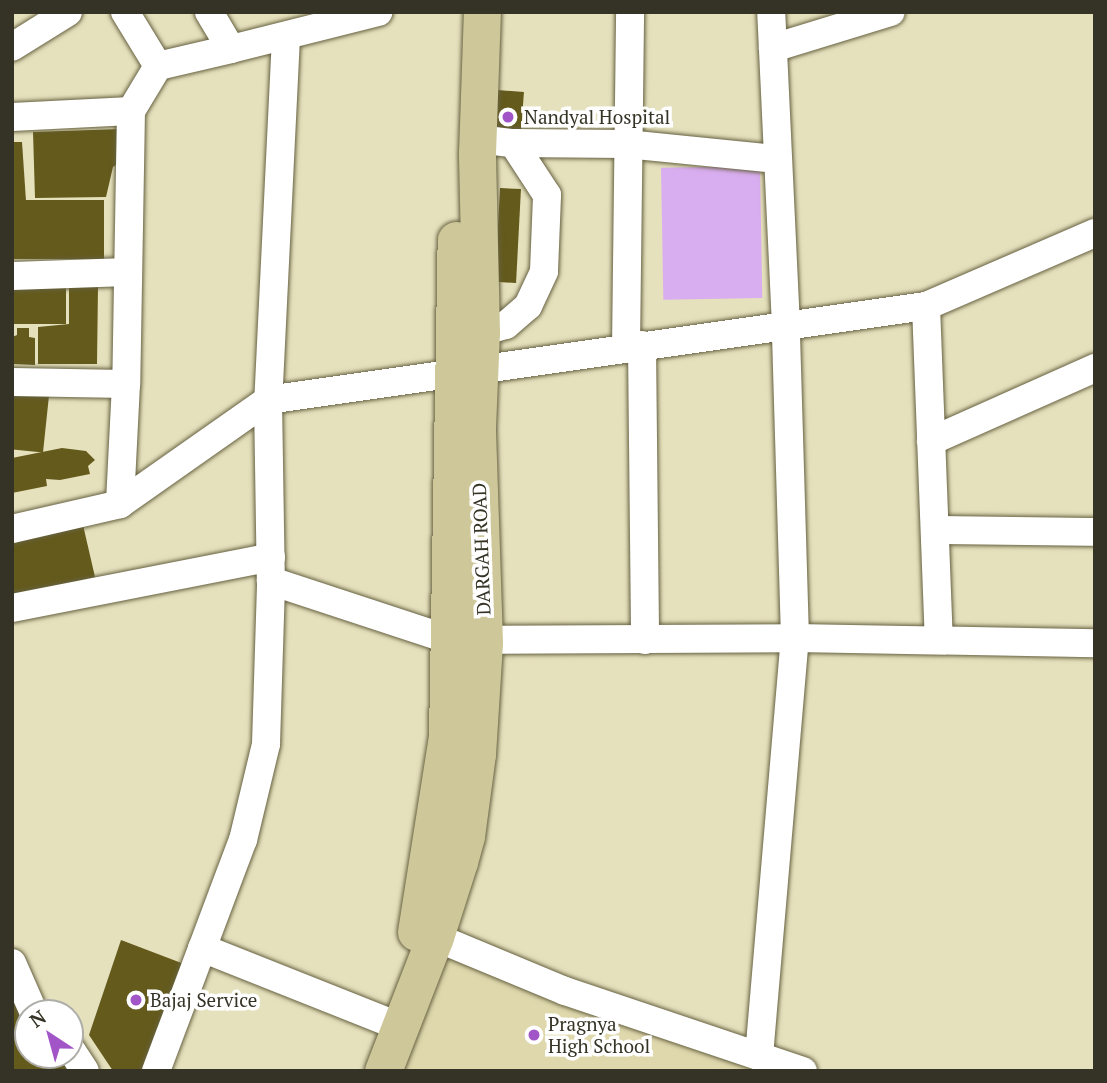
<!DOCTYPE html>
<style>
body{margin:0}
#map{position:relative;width:1107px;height:1083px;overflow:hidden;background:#e6e1bd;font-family:"PT Serif",serif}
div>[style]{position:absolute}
.built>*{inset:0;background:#dfd8ad}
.green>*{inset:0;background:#d9aef0;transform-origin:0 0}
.building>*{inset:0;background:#645a1c;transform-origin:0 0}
.roads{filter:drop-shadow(0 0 2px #666141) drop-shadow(0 0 2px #666141)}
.minor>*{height:28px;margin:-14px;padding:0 14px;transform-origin:14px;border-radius:14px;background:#fff}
.major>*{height:37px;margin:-18.5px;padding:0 18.5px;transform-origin:18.5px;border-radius:18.5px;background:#cec799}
.dots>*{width:19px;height:19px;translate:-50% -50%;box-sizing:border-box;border:4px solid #fff;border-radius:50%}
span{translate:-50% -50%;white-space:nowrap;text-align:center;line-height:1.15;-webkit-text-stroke:7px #fff;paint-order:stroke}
.poi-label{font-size:19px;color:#353325}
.left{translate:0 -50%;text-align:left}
.street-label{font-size:19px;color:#353325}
.frame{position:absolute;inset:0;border:14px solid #353325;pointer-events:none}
.north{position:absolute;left:14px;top:999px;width:70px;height:70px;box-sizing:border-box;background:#fff;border:2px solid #aeada8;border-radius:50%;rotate:324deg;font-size:19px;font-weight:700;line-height:28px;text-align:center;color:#353325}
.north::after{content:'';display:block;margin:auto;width:24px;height:32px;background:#a255c7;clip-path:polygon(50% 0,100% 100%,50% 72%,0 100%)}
</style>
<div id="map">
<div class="built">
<i style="clip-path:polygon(436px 948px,774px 1071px,390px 1071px)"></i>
</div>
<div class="green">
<i style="left:760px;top:166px;width:132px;height:99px;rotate:89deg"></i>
</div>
<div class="building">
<i style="left:497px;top:90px;width:27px;height:44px;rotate:4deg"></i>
<i style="clip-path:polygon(120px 129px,116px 165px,113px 167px,106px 197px,35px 198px,33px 132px)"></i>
<i style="clip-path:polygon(12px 142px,22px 142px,26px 201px,12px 202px)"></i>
<i style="left:500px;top:188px;width:21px;height:94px;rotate:3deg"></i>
<i style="left:104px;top:200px;width:59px;height:92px;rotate:90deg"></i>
<i style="left:66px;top:285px;width:39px;height:54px;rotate:90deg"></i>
<i style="clip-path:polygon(69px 287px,98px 287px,97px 364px,38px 364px,38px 327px,69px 324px)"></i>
<i style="clip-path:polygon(17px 328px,29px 328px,29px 337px,35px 338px,35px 365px,12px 364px,12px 337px,17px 335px)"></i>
<i style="left:12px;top:384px;width:38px;height:65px;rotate:6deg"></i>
<i style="clip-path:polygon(62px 448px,86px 451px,95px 460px,88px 466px,90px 474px,60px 480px,46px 479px,47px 486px,12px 493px,12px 458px)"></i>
<i style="clip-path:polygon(83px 525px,95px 577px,14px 596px,12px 534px)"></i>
<i style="clip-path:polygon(121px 940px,184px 964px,143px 1071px,113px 1071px,89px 1035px)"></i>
<i style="clip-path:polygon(16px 1002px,28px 1024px,28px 1055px,45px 1055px,52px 1067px,66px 1059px,72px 1071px,12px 1071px,12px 1004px)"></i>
</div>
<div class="roads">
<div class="minor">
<i style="left:125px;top:12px;width:63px;rotate:58.6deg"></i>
<i style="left:158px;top:66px;width:75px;rotate:-13.1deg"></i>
<i style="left:209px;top:12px;width:43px;rotate:59.3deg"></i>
<i style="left:231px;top:49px;width:152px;rotate:-14.1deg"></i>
<i style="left:286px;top:37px;width:363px;rotate:92.8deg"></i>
<i style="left:268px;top:400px;width:181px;rotate:89.1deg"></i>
<i style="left:271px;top:581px;width:188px;rotate:18.2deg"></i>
<i style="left:450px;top:640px;width:345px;rotate:-0.3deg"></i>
<i style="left:795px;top:638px;width:300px;rotate:1deg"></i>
<i style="left:12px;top:47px;width:66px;rotate:-32deg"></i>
<i style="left:773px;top:48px;width:123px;rotate:-17deg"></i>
<i style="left:131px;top:111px;width:52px;rotate:-59deg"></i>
<i style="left:12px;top:117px;width:119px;rotate:-2.9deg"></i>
<i style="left:131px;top:111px;width:273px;rotate:91deg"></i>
<i style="left:126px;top:384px;width:120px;rotate:92.9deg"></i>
<i style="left:478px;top:139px;width:35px;rotate:7deg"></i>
<i style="left:513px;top:143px;width:113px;rotate:0.5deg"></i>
<i style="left:626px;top:144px;width:152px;rotate:5.7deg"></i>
<i style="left:12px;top:276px;width:116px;rotate:-2deg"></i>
<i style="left:926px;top:306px;width:334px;rotate:87.8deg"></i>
<i style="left:463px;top:332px;width:18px"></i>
<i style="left:481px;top:332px;width:26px;rotate:-16deg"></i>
<i style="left:506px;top:325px;width:29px;rotate:-41deg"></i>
<i style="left:528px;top:306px;width:38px;rotate:-65deg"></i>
<i style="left:544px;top:271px;width:76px;rotate:-87.7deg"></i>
<i style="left:547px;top:195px;width:62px;rotate:-123.2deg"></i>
<i style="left:642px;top:345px;width:295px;rotate:89.4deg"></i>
<i style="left:626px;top:347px;width:335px;rotate:-89.3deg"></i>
<i style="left:12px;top:382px;width:114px;rotate:1deg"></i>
<i style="left:931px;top:441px;width:180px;rotate:-24deg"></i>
<i style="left:12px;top:529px;width:111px;rotate:-13deg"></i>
<i style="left:120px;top:504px;width:181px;rotate:-35.1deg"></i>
<i style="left:268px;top:400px;width:665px;rotate:-8.13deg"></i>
<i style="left:926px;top:306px;width:184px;rotate:-23.4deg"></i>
<i style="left:935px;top:530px;width:160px;rotate:0.7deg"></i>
<i style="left:12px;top:608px;width:264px;rotate:-11.1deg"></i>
<i style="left:435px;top:937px;width:141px;rotate:22.6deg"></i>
<i style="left:565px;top:991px;width:251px;rotate:18.6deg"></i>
<i style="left:202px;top:948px;width:197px;rotate:21.7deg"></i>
<i style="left:12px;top:963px;width:55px;rotate:66.3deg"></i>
<i style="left:70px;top:1048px;width:27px;rotate:57deg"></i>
<i style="left:759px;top:1056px;width:420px;rotate:-85.1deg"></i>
<i style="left:795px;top:638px;width:312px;rotate:-91.7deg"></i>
<i style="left:786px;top:326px;width:314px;rotate:-92.7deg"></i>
<i style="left:156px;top:1071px;width:247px;rotate:-69.4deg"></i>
<i style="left:243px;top:840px;width:99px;rotate:-76.5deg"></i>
<i style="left:266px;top:744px;width:163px;rotate:-88.2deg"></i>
</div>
<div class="major">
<i style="left:416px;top:932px;width:197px;rotate:-81deg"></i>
<i style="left:447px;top:737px;width:497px;rotate:-89deg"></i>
<i style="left:383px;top:1071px;width:144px;rotate:-68.8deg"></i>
<i style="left:435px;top:937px;width:79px;rotate:-72.3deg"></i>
<i style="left:459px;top:862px;width:27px;rotate:-75deg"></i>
<i style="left:466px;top:836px;width:83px;rotate:-82.4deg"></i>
<i style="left:477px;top:754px;width:112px;rotate:-86.4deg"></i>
<i style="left:484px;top:642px;width:215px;rotate:-91.9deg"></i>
<i style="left:477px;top:427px;width:95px;rotate:-87.6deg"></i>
<i style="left:481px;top:332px;width:179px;rotate:-91.3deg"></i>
<i style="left:477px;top:153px;width:141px;rotate:-88deg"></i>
</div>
</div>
<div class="dots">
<i style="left:508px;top:117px;background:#a255c7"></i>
<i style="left:136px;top:1000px;background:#a255c7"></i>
<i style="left:534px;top:1035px;background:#a255c7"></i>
</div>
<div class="poi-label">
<span class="left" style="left:524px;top:117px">Nandyal Hospital</span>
<span class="left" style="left:150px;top:1000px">Bajaj Service</span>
<span class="left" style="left:548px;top:1035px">Pragnya<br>High School</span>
</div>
<div class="street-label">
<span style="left:481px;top:549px;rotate:-92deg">DARGAH ROAD</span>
</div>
<div class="frame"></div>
<div class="north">N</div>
</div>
